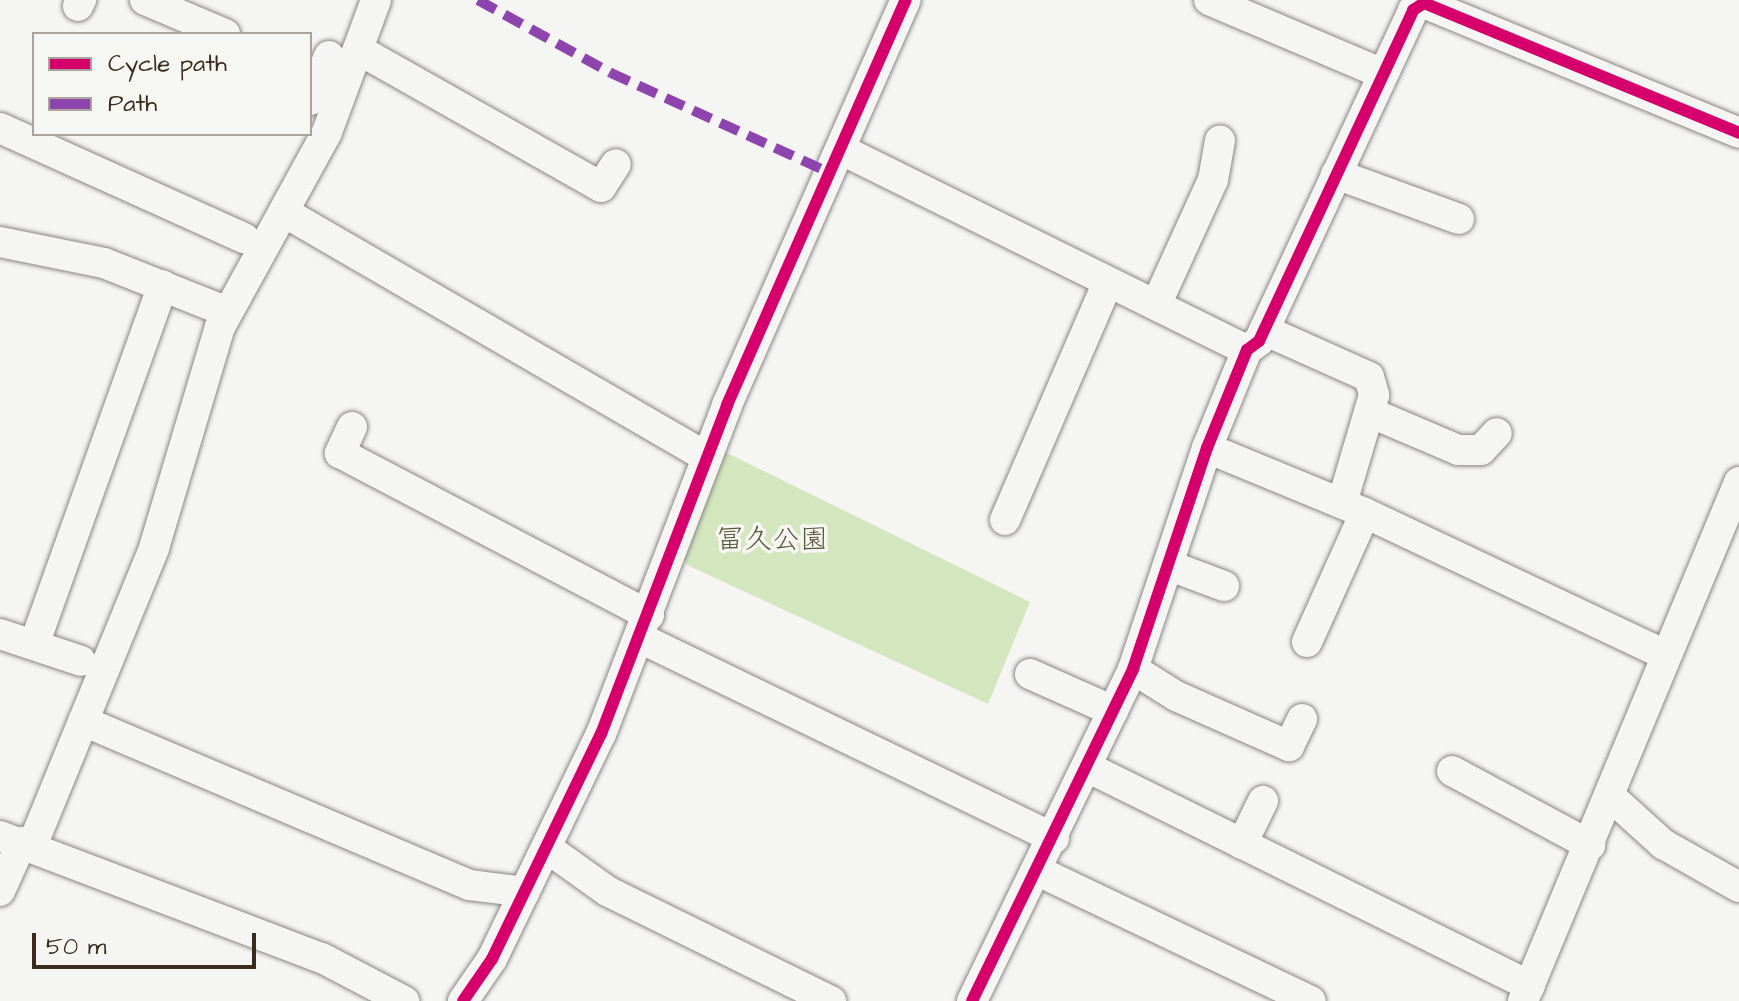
<!DOCTYPE html>
<meta charset="utf-8">
<style>
body{margin:0}
#map{position:relative;width:1739px;height:1001px;overflow:hidden;background:#f5f5f3;font-family:"Architects Daughter","Klee One",sans-serif}
div>[style]{position:absolute}
.green>*{inset:0;background:#d3e6be}
.roads{filter:drop-shadow(0 0 2px #8a8683) drop-shadow(0 0 2px #8a8683)}
.minor>*{height:30px;margin:-15px;padding:0 15px;transform-origin:15px;border-radius:15px;background:#f5f5f3}
.quiet>*{height:10px;margin-top:-5px;transform-origin:0;background:repeating-linear-gradient(90deg,#8e44ad 0 20px,transparent 0 30px)}
.cycleway>*{height:12px;margin:-6px;padding:0 6px;transform-origin:6px;border-radius:6px;background:#d6006c}
span{translate:-50% -50%;white-space:nowrap;text-align:center;line-height:1.15;-webkit-text-stroke:7px #f6f6f2;paint-order:stroke}
.park-label{font-size:28px;color:#5a563b}
.legend{position:absolute;left:32px;top:32px;width:280px;height:104px;box-sizing:border-box;background:#f6f6f2;border:2px solid #aba49d;margin:0;padding:10px 14px;list-style:none;font-size:24px;color:#3b2a1e}
.legend li{display:flex;align-items:center;gap:16px;height:40px}
.legend b{width:40px;border:2px solid #aba49d}
.scale{position:absolute;left:32px;top:933px;width:224px;height:36px;box-sizing:border-box;border:4px solid #3b2a1e;border-top:0;padding-left:10px;font-size:24px;line-height:28px;white-space:nowrap;color:#3b2a1e;-webkit-text-stroke:6px #f6f6f2;paint-order:stroke}
</style>
<div id="map">
<div class="green">
<i style="clip-path:polygon(719px 449px,1030px 602px,988px 704px,687px 565px,681px 553px)"></i>
</div>
<div class="roads">
<div class="minor">
<i style="left:145px;top:0;width:87px;rotate:23deg"></i>
<i style="left:1209px;top:0;width:189px;rotate:23deg"></i>
<i style="left:78px;top:6px;width:7px;rotate:-63deg"></i>
<i style="left:359px;top:50px;width:278px;rotate:29.5deg"></i>
<i style="left:601px;top:187px;width:27px;rotate:-57deg"></i>
<i style="left:310px;top:100px;width:48px;rotate:-66.6deg"></i>
<i style="left:0;top:128px;width:268px;rotate:24.3deg"></i>
<i style="left:844px;top:151px;width:449px;rotate:26.3deg"></i>
<i style="left:1336px;top:174px;width:131px;rotate:20.1deg"></i>
<i style="left:284px;top:212px;width:489px;rotate:30.1deg"></i>
<i style="left:0;top:242px;width:106px;rotate:11.4deg"></i>
<i style="left:104px;top:263px;width:133px;rotate:21.6deg"></i>
<i style="left:1156px;top:305px;width:137px;rotate:-65.5deg"></i>
<i style="left:1213px;top:180px;width:40px;rotate:-80deg"></i>
<i style="left:1264px;top:330px;width:115px;rotate:24.1deg"></i>
<i style="left:1369px;top:377px;width:19px;rotate:74deg"></i>
<i style="left:1374px;top:395px;width:113px;rotate:106.5deg"></i>
<i style="left:1369px;top:412px;width:97px;rotate:23.1deg"></i>
<i style="left:1458px;top:450px;width:23px"></i>
<i style="left:1481px;top:450px;width:23px;rotate:-47deg"></i>
<i style="left:352px;top:427px;width:29px;rotate:115deg"></i>
<i style="left:340px;top:453px;width:349px;rotate:27.7deg"></i>
<i style="left:1207px;top:448px;width:171px;rotate:22.4deg"></i>
<i style="left:1365px;top:513px;width:333px;rotate:25.3deg"></i>
<i style="left:1005px;top:520px;width:259px;rotate:-66.6deg"></i>
<i style="left:1168px;top:565px;width:60px;rotate:20.6deg"></i>
<i style="left:0;top:634px;width:85px;rotate:18.4deg"></i>
<i style="left:640px;top:638px;width:460px;rotate:25.8deg"></i>
<i style="left:1307px;top:642px;width:141px;rotate:-65.8deg"></i>
<i style="left:34px;top:645px;width:382px;rotate:-70.3deg"></i>
<i style="left:1133px;top:669px;width:51px;rotate:32.1deg"></i>
<i style="left:1176px;top:696px;width:124px;rotate:23.9deg"></i>
<i style="left:1289px;top:746px;width:30px;rotate:-64deg"></i>
<i style="left:1030px;top:674px;width:91px;rotate:24deg"></i>
<i style="left:83px;top:721px;width:420px;rotate:23deg"></i>
<i style="left:470px;top:885px;width:55px;rotate:7.3deg"></i>
<i style="left:1087px;top:767px;width:494px;rotate:26.3deg"></i>
<i style="left:1452px;top:771px;width:157px;rotate:28.2deg"></i>
<i style="left:1610px;top:796px;width:72px;rotate:42.2deg"></i>
<i style="left:1663px;top:844px;width:87px;rotate:29.5deg"></i>
<i style="left:0;top:836px;width:344px;rotate:20.8deg"></i>
<i style="left:322px;top:958px;width:93px;rotate:27.7deg"></i>
<i style="left:1242px;top:844px;width:48px;rotate:-64deg"></i>
<i style="left:32px;top:846px;width:322px;rotate:-67.7deg"></i>
<i style="left:154px;top:548px;width:231px;rotate:-73.4deg"></i>
<i style="left:220px;top:327px;width:222px;rotate:-61.2deg"></i>
<i style="left:327px;top:132px;width:141px;rotate:-69.6deg"></i>
<i style="left:547px;top:848px;width:74px;rotate:35.6deg"></i>
<i style="left:607px;top:891px;width:250px;rotate:26.2deg"></i>
<i style="left:1038px;top:871px;width:302px;rotate:25.5deg"></i>
<i style="left:0;top:891px;width:54px;rotate:-65.8deg"></i>
<i style="left:463px;top:1001px;width:51px;rotate:-55.4deg"></i>
<i style="left:492px;top:959px;width:250px;rotate:-64.2deg"></i>
<i style="left:601px;top:734px;width:352px;rotate:-69deg"></i>
<i style="left:727px;top:405px;width:443px;rotate:-66.2deg"></i>
<i style="left:972px;top:1001px;width:369px;rotate:-64.1deg"></i>
<i style="left:1133px;top:669px;width:233px;rotate:-71.5deg"></i>
<i style="left:1207px;top:448px;width:106px;rotate:-67.8deg"></i>
<i style="left:1247px;top:350px;width:15px;rotate:-37deg"></i>
<i style="left:1259px;top:341px;width:365px;rotate:-65deg"></i>
<i style="left:1413px;top:10px;width:13px;rotate:-32deg"></i>
<i style="left:1424px;top:3px;width:341px;rotate:22.4deg"></i>
<i style="left:1523px;top:1001px;width:562px;rotate:-67.4deg"></i>
</div>
</div>
<div class="quiet">
<i style="left:478px;top:0;width:152px;rotate:28.8deg"></i>
<i style="left:611px;top:73px;width:244px;rotate:24.5deg"></i>
</div>
<div class="cycleway">
<i style="left:463px;top:1001px;width:51px;rotate:-55.4deg"></i>
<i style="left:492px;top:959px;width:250px;rotate:-64.2deg"></i>
<i style="left:601px;top:734px;width:352px;rotate:-69deg"></i>
<i style="left:727px;top:405px;width:443px;rotate:-66.2deg"></i>
<i style="left:972px;top:1001px;width:369px;rotate:-64.1deg"></i>
<i style="left:1133px;top:669px;width:233px;rotate:-71.5deg"></i>
<i style="left:1207px;top:448px;width:106px;rotate:-67.8deg"></i>
<i style="left:1247px;top:350px;width:15px;rotate:-37deg"></i>
<i style="left:1259px;top:341px;width:365px;rotate:-65deg"></i>
<i style="left:1413px;top:10px;width:13px;rotate:-32deg"></i>
<i style="left:1424px;top:3px;width:341px;rotate:22.4deg"></i>
</div>
<div class="park-label">
<span style="left:772px;top:540px">冨久公園</span>
</div>
<ul class="legend">
<li><b style="height:10px;background:#d6006c"></b>Cycle path</li>
<li><b style="height:10px;background:#8e44ad"></b>Path</li>
</ul>
<div class="scale">50 m</div>
</div>
